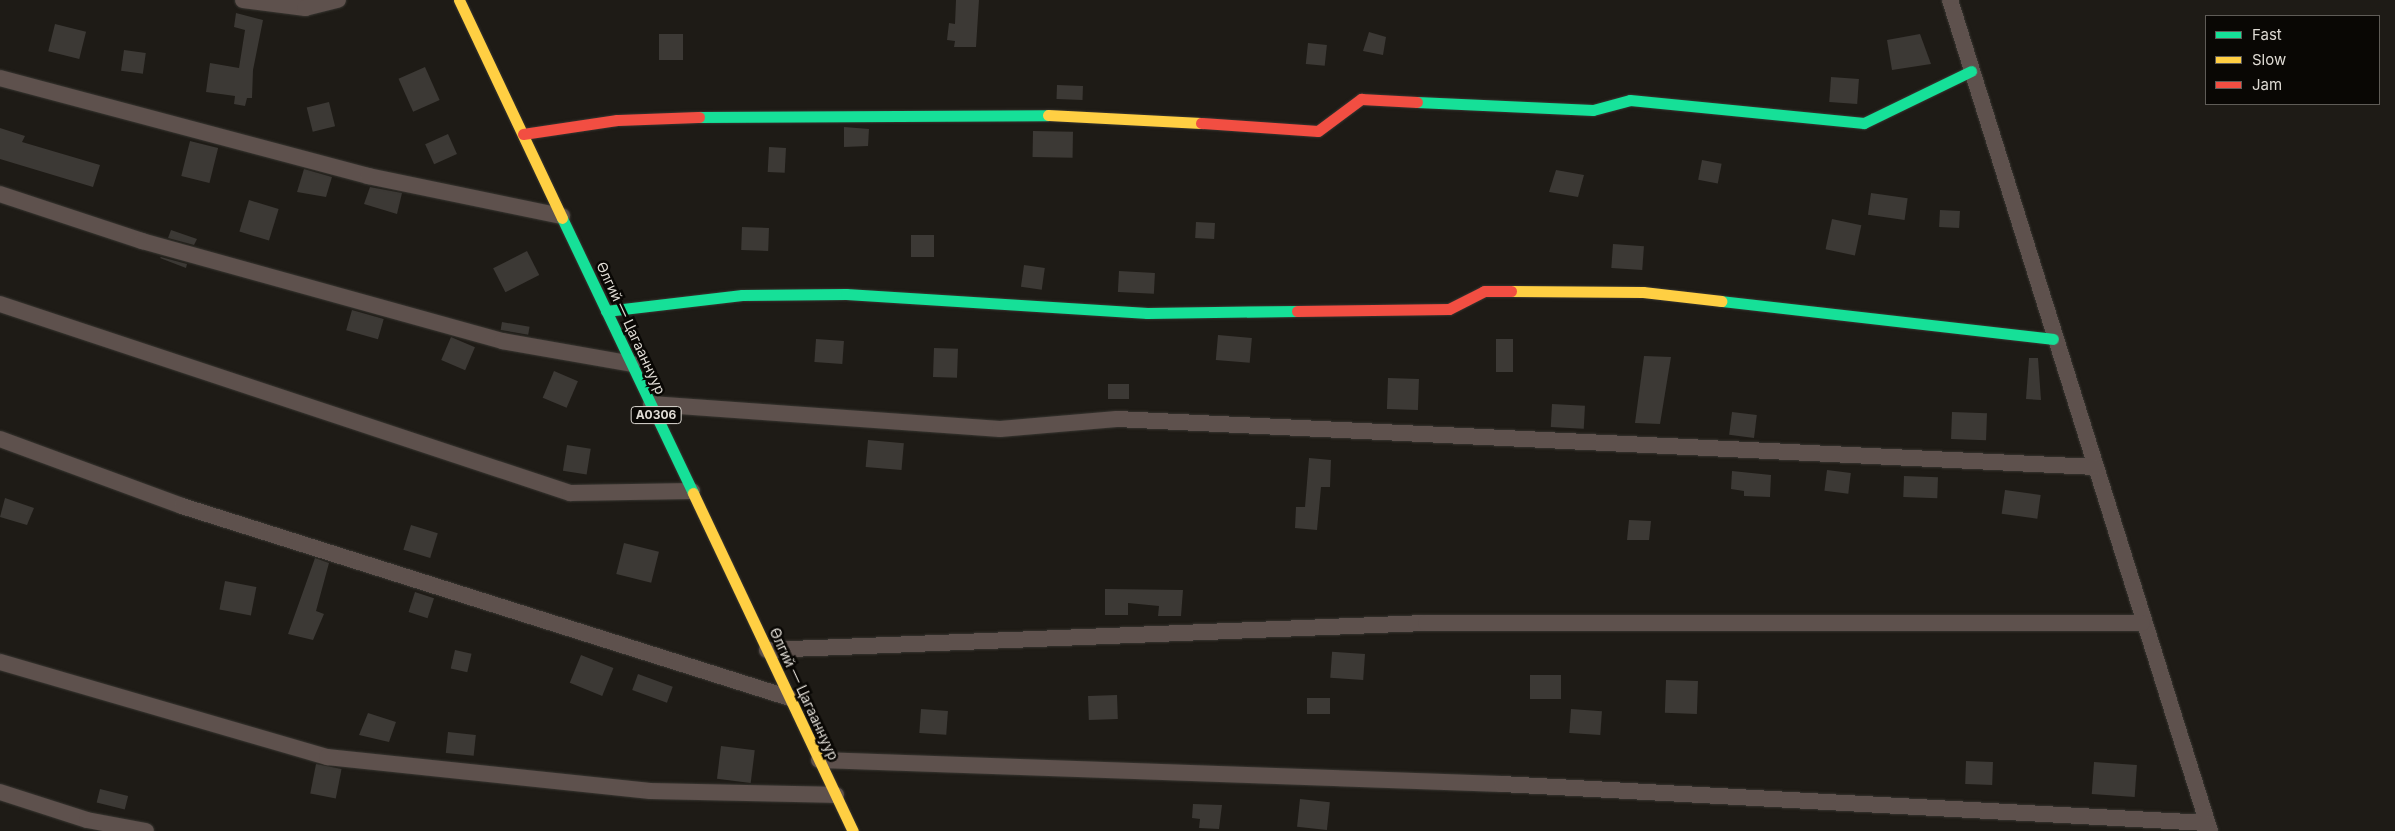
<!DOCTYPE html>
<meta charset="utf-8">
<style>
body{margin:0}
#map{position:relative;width:2395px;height:831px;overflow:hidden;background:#1e1b16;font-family:Inter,sans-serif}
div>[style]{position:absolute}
.building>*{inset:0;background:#3c3935;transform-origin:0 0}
.roads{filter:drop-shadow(0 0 1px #383631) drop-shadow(0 0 1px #383631)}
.street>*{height:16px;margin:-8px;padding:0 8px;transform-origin:8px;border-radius:8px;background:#5e514d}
.fast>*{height:11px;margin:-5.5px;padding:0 5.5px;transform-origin:5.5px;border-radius:5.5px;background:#16e098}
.slow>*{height:11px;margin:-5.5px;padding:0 5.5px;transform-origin:5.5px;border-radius:5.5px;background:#ffcf43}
.jam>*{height:11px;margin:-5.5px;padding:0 5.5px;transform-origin:5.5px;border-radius:5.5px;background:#f24e42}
span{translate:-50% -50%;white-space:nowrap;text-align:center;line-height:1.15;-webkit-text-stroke:5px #090704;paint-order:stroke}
.shield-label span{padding:1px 4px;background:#090704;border:1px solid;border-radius:4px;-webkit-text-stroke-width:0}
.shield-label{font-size:12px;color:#dfdbd4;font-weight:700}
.street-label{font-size:14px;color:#dfdbd4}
.legend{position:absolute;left:2205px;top:15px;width:175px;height:90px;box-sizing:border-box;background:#090704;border:1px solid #5f5c57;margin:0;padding:6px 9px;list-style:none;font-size:15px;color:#dfdbd4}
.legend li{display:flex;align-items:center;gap:10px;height:25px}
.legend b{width:25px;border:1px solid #5f5c57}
</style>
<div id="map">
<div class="building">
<i style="clip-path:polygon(956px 0,979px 0,976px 47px,954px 47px,955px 41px,947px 40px,949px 23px,955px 24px)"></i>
<i style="clip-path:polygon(236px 13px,263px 20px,253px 70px,252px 98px,247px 98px,245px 106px,234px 104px,235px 96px,206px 92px,210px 63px,239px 68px,245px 30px,234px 27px)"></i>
<i style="left:55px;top:24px;width:32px;height:28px;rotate:14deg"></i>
<i style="clip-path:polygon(1369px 32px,1386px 37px,1383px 55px,1363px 51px)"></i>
<i style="left:659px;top:34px;width:24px;height:26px"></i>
<i style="clip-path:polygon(1920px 34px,1931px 64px,1892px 70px,1887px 40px)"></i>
<i style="left:1308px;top:43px;width:19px;height:21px;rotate:6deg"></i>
<i style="left:124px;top:50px;width:22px;height:21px;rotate:8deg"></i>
<i style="left:425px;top:67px;width:36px;height:29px;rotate:66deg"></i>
<i style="left:1831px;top:77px;width:28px;height:25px;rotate:4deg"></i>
<i style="left:1057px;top:85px;width:26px;height:14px;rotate:2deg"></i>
<i style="left:329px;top:102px;width:25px;height:23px;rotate:76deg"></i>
<i style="clip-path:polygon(844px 127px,869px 129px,868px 146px,844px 147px)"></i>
<i style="clip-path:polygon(0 128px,25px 136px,22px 142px,100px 165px,93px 187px,0 159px)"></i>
<i style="left:1033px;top:131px;width:40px;height:26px;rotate:1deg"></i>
<i style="left:448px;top:134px;width:22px;height:25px;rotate:66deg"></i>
<i style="left:190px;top:141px;width:29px;height:36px;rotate:14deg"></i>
<i style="left:769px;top:147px;width:17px;height:25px;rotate:3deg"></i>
<i style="left:1702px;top:160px;width:20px;height:20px;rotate:11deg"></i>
<i style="clip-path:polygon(304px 169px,332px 177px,326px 197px,297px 192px)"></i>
<i style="clip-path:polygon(1556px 170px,1584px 175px,1578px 197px,1549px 192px)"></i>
<i style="clip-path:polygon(370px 187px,402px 193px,397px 214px,364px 204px)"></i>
<i style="left:1871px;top:193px;width:37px;height:22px;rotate:8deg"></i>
<i style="left:249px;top:200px;width:31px;height:33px;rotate:17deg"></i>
<i style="left:1940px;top:210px;width:20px;height:17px;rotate:3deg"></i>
<i style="left:1832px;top:219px;width:30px;height:31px;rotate:12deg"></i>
<i style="left:1196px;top:222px;width:19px;height:16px;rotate:3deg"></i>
<i style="left:742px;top:227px;width:27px;height:23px;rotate:2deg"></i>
<i style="clip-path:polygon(171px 230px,197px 239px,194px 245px,168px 238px)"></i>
<i style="left:911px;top:235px;width:23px;height:22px"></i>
<i style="left:1613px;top:244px;width:31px;height:24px;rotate:4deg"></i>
<i style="left:527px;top:251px;width:27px;height:38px;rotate:63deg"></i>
<i style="clip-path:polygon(161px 257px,187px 264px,186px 268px,160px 258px)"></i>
<i style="left:1024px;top:265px;width:21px;height:22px;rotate:8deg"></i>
<i style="left:1119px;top:271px;width:36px;height:21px;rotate:3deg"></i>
<i style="left:352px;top:310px;width:33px;height:21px;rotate:16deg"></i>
<i style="left:502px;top:322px;width:28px;height:8px;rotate:10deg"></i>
<i style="left:1218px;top:335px;width:34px;height:25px;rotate:5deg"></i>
<i style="left:451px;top:337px;width:26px;height:25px;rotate:23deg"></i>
<i style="left:816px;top:339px;width:28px;height:23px;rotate:4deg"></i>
<i style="left:1496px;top:339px;width:17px;height:33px"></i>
<i style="left:934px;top:348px;width:24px;height:29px;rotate:2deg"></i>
<i style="clip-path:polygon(1644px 356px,1671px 357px,1660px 424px,1635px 423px)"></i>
<i style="clip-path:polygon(2029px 358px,2038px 358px,2041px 400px,2026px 399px)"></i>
<i style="left:554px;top:371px;width:26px;height:29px;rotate:23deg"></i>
<i style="left:1388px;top:378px;width:31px;height:31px;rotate:2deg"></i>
<i style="left:1108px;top:384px;width:21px;height:15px"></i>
<i style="left:1552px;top:404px;width:33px;height:23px;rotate:3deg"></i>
<i style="left:1732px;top:412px;width:25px;height:23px;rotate:7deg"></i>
<i style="left:1952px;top:412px;width:35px;height:27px;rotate:2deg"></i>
<i style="left:868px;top:440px;width:36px;height:27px;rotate:5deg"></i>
<i style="left:567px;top:445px;width:24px;height:26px;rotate:9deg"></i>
<i style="clip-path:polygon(1309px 458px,1331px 460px,1330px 487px,1321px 487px,1317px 530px,1295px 528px,1296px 507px,1305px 507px)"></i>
<i style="left:1827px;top:470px;width:24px;height:21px;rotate:7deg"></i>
<i style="clip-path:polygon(1732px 471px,1771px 475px,1770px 497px,1744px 496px,1744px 491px,1731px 489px)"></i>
<i style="left:1904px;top:476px;width:34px;height:21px;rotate:2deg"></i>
<i style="left:2005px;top:490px;width:36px;height:24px;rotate:8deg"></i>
<i style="clip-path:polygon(5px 498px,34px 508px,27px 525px,0 517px)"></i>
<i style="clip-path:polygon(1629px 520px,1651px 521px,1649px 540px,1627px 540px)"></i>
<i style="left:411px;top:525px;width:28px;height:26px;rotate:17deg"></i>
<i style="left:624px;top:543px;width:36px;height:32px;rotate:14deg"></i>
<i style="clip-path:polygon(315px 558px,329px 563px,316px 611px,324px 614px,313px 640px,288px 634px)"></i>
<i style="left:225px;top:581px;width:32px;height:29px;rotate:11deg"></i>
<i style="clip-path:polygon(1105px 589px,1183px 590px,1181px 616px,1158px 616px,1159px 606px,1128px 603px,1128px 615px,1105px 615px)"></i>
<i style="left:415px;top:592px;width:20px;height:21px;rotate:18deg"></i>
<i style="left:455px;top:650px;width:17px;height:19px;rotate:13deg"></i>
<i style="left:1365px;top:654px;width:26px;height:33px;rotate:94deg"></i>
<i style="left:581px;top:655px;width:35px;height:30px;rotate:22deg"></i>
<i style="left:638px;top:674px;width:37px;height:17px;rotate:20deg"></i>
<i style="left:1530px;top:675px;width:31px;height:24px"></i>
<i style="left:1698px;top:681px;width:33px;height:32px;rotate:92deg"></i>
<i style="left:1117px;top:695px;width:24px;height:29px;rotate:88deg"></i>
<i style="left:1307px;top:698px;width:23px;height:16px"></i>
<i style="left:921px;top:709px;width:27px;height:24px;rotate:4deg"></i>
<i style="left:1571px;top:709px;width:31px;height:24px;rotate:4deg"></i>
<i style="clip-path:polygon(368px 713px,396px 722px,389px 742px,359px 735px)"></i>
<i style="left:448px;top:732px;width:28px;height:21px;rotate:6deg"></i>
<i style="left:721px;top:746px;width:34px;height:33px;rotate:7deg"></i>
<i style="left:1966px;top:761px;width:27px;height:23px;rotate:2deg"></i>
<i style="left:2094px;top:762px;width:43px;height:32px;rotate:4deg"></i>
<i style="left:316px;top:764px;width:26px;height:30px;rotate:11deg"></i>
<i style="left:100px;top:789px;width:29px;height:14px;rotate:14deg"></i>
<i style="left:1300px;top:799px;width:30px;height:28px;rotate:6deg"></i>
<i style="clip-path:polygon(1193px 804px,1222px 805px,1219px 829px,1199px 828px,1200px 819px,1192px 818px)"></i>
</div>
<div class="roads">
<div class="street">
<i style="left:243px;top:0;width:63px;rotate:7.4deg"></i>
<i style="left:305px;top:8px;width:34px;rotate:-14deg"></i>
<i style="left:1950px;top:0;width:871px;rotate:72.63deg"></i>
<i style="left:0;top:78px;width:381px;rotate:14.9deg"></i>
<i style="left:368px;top:176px;width:198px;rotate:11.7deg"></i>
<i style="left:0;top:194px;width:150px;rotate:18.3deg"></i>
<i style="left:142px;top:241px;width:374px;rotate:15.5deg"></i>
<i style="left:502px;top:341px;width:132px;rotate:10deg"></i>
<i style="left:0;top:304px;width:601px;rotate:18.34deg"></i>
<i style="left:570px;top:493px;width:122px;rotate:-0.9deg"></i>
<i style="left:651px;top:404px;width:350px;rotate:4.1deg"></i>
<i style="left:1000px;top:429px;width:117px;rotate:-4.9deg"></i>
<i style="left:1117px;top:419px;width:978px;rotate:2.81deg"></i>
<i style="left:0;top:439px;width:194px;rotate:20.2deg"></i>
<i style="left:182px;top:506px;width:638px;rotate:17.53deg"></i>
<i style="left:767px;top:650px;width:660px;rotate:-2.35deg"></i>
<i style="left:1426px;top:623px;width:716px"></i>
<i style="left:0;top:662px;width:341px;rotate:16.2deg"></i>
<i style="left:327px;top:757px;width:325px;rotate:6deg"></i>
<i style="left:650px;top:791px;width:186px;rotate:1.2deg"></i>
<i style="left:819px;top:760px;width:683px;rotate:2.01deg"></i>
<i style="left:1502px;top:784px;width:706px;rotate:3.17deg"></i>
<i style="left:0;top:792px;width:91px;rotate:17.8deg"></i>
<i style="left:87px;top:820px;width:60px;rotate:10.6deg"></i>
</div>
<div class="fast">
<i style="left:1417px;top:102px;width:176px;rotate:2.6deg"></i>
<i style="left:1593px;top:110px;width:38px;rotate:-15deg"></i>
<i style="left:1630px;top:100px;width:235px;rotate:5.6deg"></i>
<i style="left:1864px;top:123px;width:119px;rotate:-25.9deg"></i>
<i style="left:699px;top:117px;width:349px;rotate:-0.3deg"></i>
<i style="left:562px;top:218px;width:305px;rotate:64.5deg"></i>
<i style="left:1721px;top:301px;width:334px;rotate:6.5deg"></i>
<i style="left:606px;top:311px;width:137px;rotate:-6.7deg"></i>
<i style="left:742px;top:295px;width:104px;rotate:-0.6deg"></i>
<i style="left:846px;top:294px;width:302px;rotate:3.6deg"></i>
<i style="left:1147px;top:313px;width:150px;rotate:-0.8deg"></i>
</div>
<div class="slow">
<i style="left:459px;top:0;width:241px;rotate:64.7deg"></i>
<i style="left:1048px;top:115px;width:153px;rotate:3deg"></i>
<i style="left:1511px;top:291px;width:132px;rotate:0.4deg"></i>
<i style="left:1643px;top:292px;width:79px;rotate:6.6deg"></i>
<i style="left:693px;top:493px;width:374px;rotate:64.7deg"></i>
</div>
<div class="jam">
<i style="left:1201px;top:123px;width:117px;rotate:3.9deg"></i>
<i style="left:1318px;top:131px;width:54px;rotate:-36.7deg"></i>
<i style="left:1361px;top:99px;width:56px;rotate:3.1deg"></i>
<i style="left:523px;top:134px;width:95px;rotate:-8.5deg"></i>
<i style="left:617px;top:120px;width:82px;rotate:-2.1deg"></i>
<i style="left:1297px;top:311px;width:152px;rotate:-0.8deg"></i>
<i style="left:1449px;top:309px;width:39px;rotate:-27deg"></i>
<i style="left:1484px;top:291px;width:27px"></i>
</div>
</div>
<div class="shield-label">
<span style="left:656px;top:415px">A0306</span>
</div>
<div class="street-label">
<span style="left:631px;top:328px;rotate:65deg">Өлгий — Цагааннуур</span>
<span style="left:804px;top:694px;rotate:65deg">Өлгий — Цагааннуур</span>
</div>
<ul class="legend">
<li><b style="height:6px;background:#16e098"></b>Fast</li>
<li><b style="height:6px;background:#ffcf43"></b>Slow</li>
<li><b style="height:6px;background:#f24e42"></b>Jam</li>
</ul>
</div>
